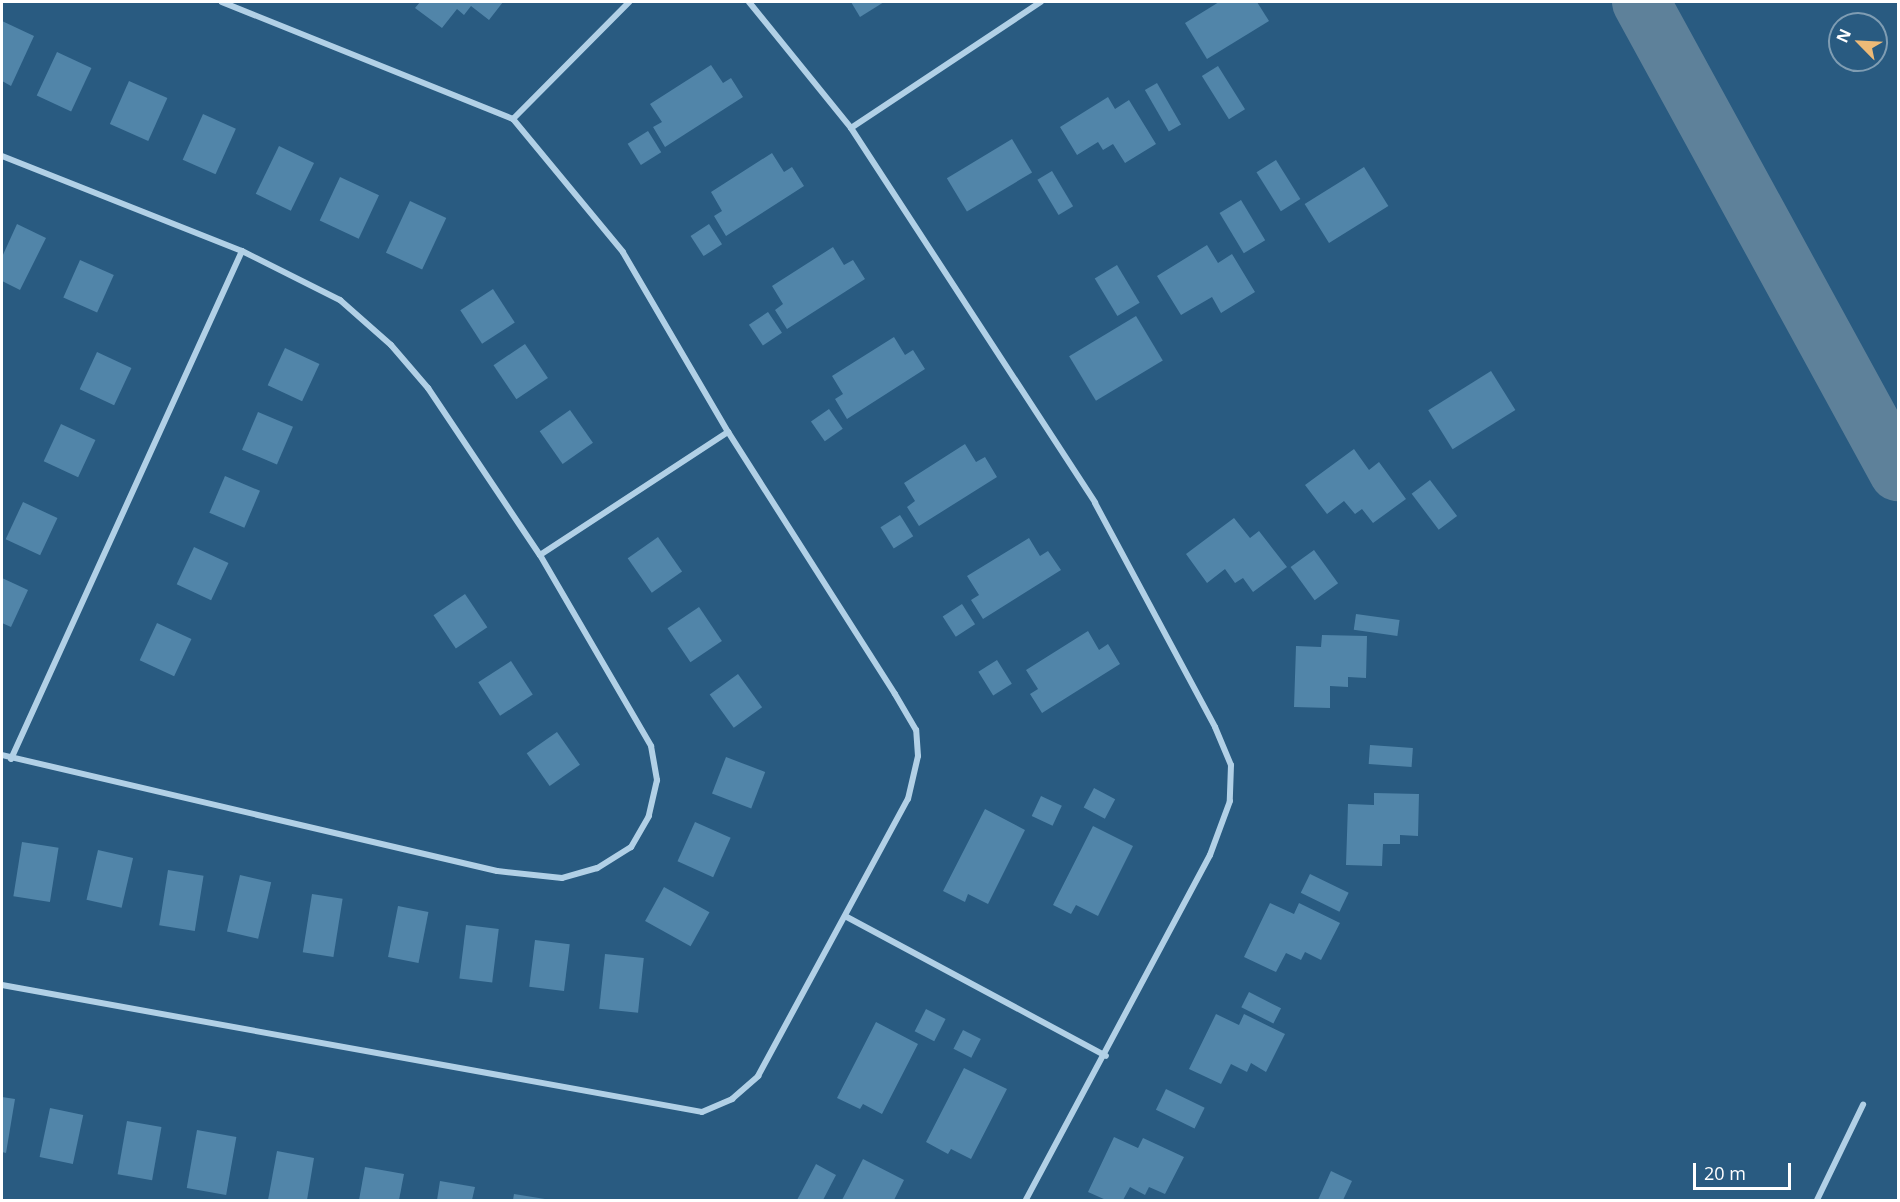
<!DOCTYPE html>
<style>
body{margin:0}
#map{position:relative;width:1900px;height:1202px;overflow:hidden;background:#295b81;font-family:"Open Sans",sans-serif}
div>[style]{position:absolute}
.river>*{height:58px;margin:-29px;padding:0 29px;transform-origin:29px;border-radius:29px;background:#5e819a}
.building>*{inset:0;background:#5185a9;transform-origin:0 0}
.street>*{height:6px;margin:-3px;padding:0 3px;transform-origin:3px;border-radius:3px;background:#b1d0e6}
span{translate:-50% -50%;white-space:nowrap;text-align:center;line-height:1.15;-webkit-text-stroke:4.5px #295b81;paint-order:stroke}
.frame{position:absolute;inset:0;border:3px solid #fff;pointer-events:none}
.north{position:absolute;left:1828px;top:12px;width:60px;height:60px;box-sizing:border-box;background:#295b81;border:2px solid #7f9db3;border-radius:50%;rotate:294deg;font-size:16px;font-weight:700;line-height:24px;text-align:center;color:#fff}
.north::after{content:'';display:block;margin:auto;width:21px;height:27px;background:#edba77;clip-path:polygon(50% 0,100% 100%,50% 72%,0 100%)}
.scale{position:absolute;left:1693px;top:1163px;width:98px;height:27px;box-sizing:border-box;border:3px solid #fff;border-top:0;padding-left:8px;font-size:18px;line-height:21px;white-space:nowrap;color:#fff;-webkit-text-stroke:4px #295b81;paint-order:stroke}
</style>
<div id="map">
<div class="river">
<i style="left:1641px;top:2px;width:536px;rotate:61.33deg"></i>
</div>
<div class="building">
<i style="clip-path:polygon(420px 2px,503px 2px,489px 20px,471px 6px,464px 15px,457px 9px,442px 28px,415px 8px)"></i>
<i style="clip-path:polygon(851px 2px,884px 2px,860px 17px)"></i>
<i style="clip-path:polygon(1219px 2px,1257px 2px,1269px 21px,1207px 59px,1185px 23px)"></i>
<i style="clip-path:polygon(2px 21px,34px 36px,11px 86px,2px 81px)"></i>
<i style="left:57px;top:52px;width:38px;height:48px;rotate:25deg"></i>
<i style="clip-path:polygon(711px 65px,723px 83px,731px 78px,743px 97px,665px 147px,653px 127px,662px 122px,650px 104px)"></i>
<i style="left:1218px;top:66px;width:51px;height:19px;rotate:58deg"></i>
<i style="left:129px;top:81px;width:42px;height:47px;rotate:24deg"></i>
<i style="left:1157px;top:83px;width:48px;height:14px;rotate:60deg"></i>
<i style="clip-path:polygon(1108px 97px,1115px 109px,1129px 100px,1156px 144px,1125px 163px,1113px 144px,1103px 150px,1098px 142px,1077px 155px,1060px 127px)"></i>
<i style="left:203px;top:114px;width:36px;height:50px;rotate:24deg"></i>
<i style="left:648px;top:131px;width:25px;height:24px;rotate:58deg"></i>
<i style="left:1012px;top:139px;width:39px;height:76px;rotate:59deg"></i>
<i style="left:279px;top:146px;width:39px;height:53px;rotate:26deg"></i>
<i style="clip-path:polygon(772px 153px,784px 172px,792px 167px,804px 186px,726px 236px,714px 216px,722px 211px,711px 192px)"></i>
<i style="left:1276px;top:160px;width:46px;height:23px;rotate:58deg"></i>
<i style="left:1364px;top:167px;width:46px;height:70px;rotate:58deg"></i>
<i style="left:1052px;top:171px;width:41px;height:17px;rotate:59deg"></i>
<i style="left:340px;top:177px;width:43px;height:48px;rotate:25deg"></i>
<i style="left:1241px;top:200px;width:47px;height:25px;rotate:59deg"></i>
<i style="left:410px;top:201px;width:40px;height:57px;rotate:25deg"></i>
<i style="clip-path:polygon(17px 224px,46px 238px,20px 290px,2px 281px,2px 257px)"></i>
<i style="left:709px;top:224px;width:24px;height:22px;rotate:57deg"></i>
<i style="clip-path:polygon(1207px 245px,1218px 263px,1232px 254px,1255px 292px,1221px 313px,1212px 297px,1181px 315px,1157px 276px)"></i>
<i style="clip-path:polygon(833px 247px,844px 265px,853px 260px,865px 279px,787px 329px,775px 310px,783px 304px,772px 286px)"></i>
<i style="left:80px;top:260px;width:37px;height:41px;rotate:24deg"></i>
<i style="left:1117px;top:265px;width:44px;height:26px;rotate:59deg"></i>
<i style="left:493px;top:289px;width:40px;height:39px;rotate:57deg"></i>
<i style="left:768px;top:312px;width:25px;height:23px;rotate:56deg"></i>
<i style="left:1136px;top:316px;width:52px;height:78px;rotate:59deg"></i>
<i style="clip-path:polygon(894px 337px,905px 355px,913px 350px,925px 369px,847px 419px,835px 399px,843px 394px,832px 376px)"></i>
<i style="left:525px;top:344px;width:41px;height:38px;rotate:56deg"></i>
<i style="left:285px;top:348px;width:38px;height:41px;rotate:25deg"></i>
<i style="left:97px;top:352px;width:38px;height:41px;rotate:25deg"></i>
<i style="left:1491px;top:371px;width:46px;height:74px;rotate:58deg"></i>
<i style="left:829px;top:409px;width:24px;height:22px;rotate:55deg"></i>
<i style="left:570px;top:410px;width:40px;height:37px;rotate:55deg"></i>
<i style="left:258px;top:412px;width:38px;height:41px;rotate:23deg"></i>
<i style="left:61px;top:424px;width:38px;height:41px;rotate:25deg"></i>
<i style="clip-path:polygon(965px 444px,976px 462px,985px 457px,997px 477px,919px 526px,907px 507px,915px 501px,904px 483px)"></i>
<i style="clip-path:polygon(1354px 449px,1369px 470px,1379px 462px,1406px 499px,1373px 523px,1362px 509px,1355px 514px,1344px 501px,1327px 514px,1305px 485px)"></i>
<i style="left:225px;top:476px;width:38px;height:40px;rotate:23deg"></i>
<i style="left:1430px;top:480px;width:45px;height:23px;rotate:53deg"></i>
<i style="left:23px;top:502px;width:38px;height:41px;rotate:25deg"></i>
<i style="left:900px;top:515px;width:25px;height:23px;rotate:58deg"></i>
<i style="clip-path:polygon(1234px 518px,1250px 538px,1259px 531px,1287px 567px,1253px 592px,1243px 578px,1235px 583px,1225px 569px,1207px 583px,1186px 554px)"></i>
<i style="left:658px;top:537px;width:42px;height:37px;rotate:55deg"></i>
<i style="clip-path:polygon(1029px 538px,1040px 556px,1048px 551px,1061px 570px,983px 619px,971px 600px,979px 595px,967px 576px)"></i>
<i style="left:194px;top:547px;width:38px;height:41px;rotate:25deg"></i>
<i style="left:1314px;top:550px;width:41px;height:29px;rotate:54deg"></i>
<i style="clip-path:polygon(2px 578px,28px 590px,11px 627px,2px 623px)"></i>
<i style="left:465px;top:594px;width:40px;height:38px;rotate:56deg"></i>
<i style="left:962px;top:604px;width:24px;height:23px;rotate:57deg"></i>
<i style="left:699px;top:607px;width:41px;height:38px;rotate:56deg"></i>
<i style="left:1356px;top:614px;width:44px;height:16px;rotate:8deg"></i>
<i style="left:157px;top:623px;width:38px;height:41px;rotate:25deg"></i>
<i style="clip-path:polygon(1088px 631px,1099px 650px,1108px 644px,1120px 664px,1042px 713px,1030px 694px,1038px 689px,1026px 670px)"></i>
<i style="clip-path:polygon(1322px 635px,1367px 636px,1366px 678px,1348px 677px,1348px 687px,1330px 686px,1330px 708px,1294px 707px,1296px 646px,1321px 647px)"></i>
<i style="left:997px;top:660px;width:28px;height:22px;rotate:58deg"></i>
<i style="left:511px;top:661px;width:40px;height:39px;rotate:57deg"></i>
<i style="left:738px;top:674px;width:41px;height:35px;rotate:54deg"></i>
<i style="left:557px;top:732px;width:40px;height:37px;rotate:55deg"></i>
<i style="left:1370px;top:745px;width:43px;height:19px;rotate:4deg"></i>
<i style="left:726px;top:757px;width:42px;height:39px;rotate:21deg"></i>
<i style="left:1094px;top:788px;width:24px;height:22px;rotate:28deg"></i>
<i style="clip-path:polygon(1374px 793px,1419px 794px,1418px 836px,1400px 835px,1400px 844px,1383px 844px,1382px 866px,1346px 865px,1348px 804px,1374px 805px)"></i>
<i style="left:1041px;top:796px;width:23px;height:22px;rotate:25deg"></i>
<i style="clip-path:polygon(985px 809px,1025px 830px,988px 904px,968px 894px,965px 902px,943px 891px)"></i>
<i style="left:695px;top:822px;width:39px;height:43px;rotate:24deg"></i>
<i style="clip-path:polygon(1093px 826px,1133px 846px,1098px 916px,1076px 905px,1071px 914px,1053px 905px)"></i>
<i style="left:22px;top:842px;width:37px;height:55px;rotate:9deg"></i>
<i style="left:98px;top:850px;width:36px;height:51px;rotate:13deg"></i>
<i style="left:168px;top:870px;width:36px;height:56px;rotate:9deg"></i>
<i style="left:1310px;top:874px;width:43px;height:21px;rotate:26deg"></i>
<i style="left:240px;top:875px;width:32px;height:58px;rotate:13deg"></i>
<i style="left:664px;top:887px;width:52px;height:39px;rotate:29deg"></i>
<i style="left:312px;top:894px;width:31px;height:59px;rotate:9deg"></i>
<i style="clip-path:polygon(1270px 903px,1294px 914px,1299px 903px,1340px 923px,1321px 960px,1305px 952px,1301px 960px,1286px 953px,1276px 972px,1244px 957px)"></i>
<i style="left:398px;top:906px;width:31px;height:52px;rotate:11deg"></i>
<i style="left:466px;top:925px;width:33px;height:54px;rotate:7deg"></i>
<i style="left:535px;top:940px;width:35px;height:47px;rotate:7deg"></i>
<i style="left:605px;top:954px;width:39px;height:55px;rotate:6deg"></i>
<i style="left:1249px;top:992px;width:36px;height:17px;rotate:27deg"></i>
<i style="left:926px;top:1009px;width:22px;height:25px;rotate:27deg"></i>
<i style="clip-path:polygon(1216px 1014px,1239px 1025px,1244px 1014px,1285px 1034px,1266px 1072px,1251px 1063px,1247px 1072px,1231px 1064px,1221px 1084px,1189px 1069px)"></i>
<i style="clip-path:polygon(876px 1022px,918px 1044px,882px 1114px,863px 1104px,860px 1109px,837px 1098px)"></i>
<i style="left:963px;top:1030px;width:20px;height:21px;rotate:27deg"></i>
<i style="clip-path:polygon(964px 1068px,1007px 1089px,971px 1159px,951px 1149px,948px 1154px,926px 1142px)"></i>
<i style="left:1166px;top:1089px;width:43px;height:23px;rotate:26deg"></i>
<i style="clip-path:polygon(2px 1097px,15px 1099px,6px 1153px,2px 1152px)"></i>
<i style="left:50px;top:1108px;width:34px;height:50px;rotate:12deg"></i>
<i style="left:127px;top:1121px;width:35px;height:54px;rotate:10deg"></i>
<i style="left:197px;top:1130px;width:40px;height:59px;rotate:10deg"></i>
<i style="clip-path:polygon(1114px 1137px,1138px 1148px,1143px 1138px,1184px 1157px,1165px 1194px,1149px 1187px,1145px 1195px,1130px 1187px,1123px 1200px,1106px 1200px,1088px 1192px)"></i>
<i style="clip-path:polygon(277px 1151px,314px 1158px,307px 1200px,268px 1200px)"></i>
<i style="clip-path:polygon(863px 1159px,904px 1180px,894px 1200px,842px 1200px)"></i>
<i style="clip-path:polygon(816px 1164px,836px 1175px,823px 1200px,797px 1200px)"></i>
<i style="clip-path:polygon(365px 1167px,404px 1174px,399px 1200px,359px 1200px)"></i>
<i style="clip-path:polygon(1331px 1171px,1352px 1181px,1343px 1200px,1318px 1200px)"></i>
<i style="clip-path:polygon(440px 1181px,475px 1187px,472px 1200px,437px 1200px)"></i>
<i style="clip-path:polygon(514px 1194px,545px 1199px,545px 1200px,513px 1200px)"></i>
</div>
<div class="street">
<i style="left:749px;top:2px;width:162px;rotate:51deg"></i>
<i style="left:851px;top:128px;width:447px;rotate:56.9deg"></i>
<i style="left:1095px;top:503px;width:254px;rotate:61.8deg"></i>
<i style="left:1215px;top:727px;width:41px;rotate:67.2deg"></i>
<i style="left:1231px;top:765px;width:36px;rotate:92deg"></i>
<i style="left:1230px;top:801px;width:58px;rotate:110.3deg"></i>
<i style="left:1210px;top:855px;width:391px;rotate:118.1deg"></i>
<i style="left:513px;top:119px;width:165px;rotate:-45.2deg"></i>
<i style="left:851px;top:128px;width:228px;rotate:-33.6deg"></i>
<i style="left:2px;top:156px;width:258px;rotate:21.6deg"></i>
<i style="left:242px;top:251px;width:110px;rotate:26.6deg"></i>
<i style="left:340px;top:300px;width:68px;rotate:41.4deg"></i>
<i style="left:391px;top:345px;width:57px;rotate:49.3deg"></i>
<i style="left:428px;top:388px;width:201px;rotate:56.2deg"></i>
<i style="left:540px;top:555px;width:221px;rotate:59.8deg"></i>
<i style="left:651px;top:746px;width:35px;rotate:80deg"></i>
<i style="left:657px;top:780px;width:37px;rotate:103deg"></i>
<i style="left:649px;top:816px;width:36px;rotate:120deg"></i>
<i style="left:631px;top:847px;width:40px;rotate:148deg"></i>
<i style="left:597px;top:868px;width:36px;rotate:164deg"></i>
<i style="left:562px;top:878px;width:65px;rotate:-173.9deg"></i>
<i style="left:497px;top:871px;width:508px;rotate:-166.81deg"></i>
<i style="left:540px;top:555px;width:225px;rotate:-33.2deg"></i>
<i style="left:11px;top:759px;width:558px;rotate:-65.55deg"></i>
<i style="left:845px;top:916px;width:296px;rotate:28.2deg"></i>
<i style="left:2px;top:985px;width:711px;rotate:10.28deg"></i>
<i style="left:702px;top:1112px;width:33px;rotate:-23deg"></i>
<i style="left:732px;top:1099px;width:35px;rotate:-41deg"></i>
<i style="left:758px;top:1076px;width:315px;rotate:-61.6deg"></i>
<i style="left:908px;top:799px;width:44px;rotate:-76.9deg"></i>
<i style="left:918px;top:756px;width:26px;rotate:-94deg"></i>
<i style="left:916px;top:730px;width:42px;rotate:-120.3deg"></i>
<i style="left:895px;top:694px;width:311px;rotate:-122.5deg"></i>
<i style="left:728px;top:432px;width:208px;rotate:-120.3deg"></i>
<i style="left:623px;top:252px;width:173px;rotate:-129.6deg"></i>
<i style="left:513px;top:119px;width:314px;rotate:-158.1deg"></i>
<i style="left:1817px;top:1200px;width:106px;rotate:-64.2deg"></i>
</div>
<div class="frame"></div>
<div class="north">N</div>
<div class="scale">20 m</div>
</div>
